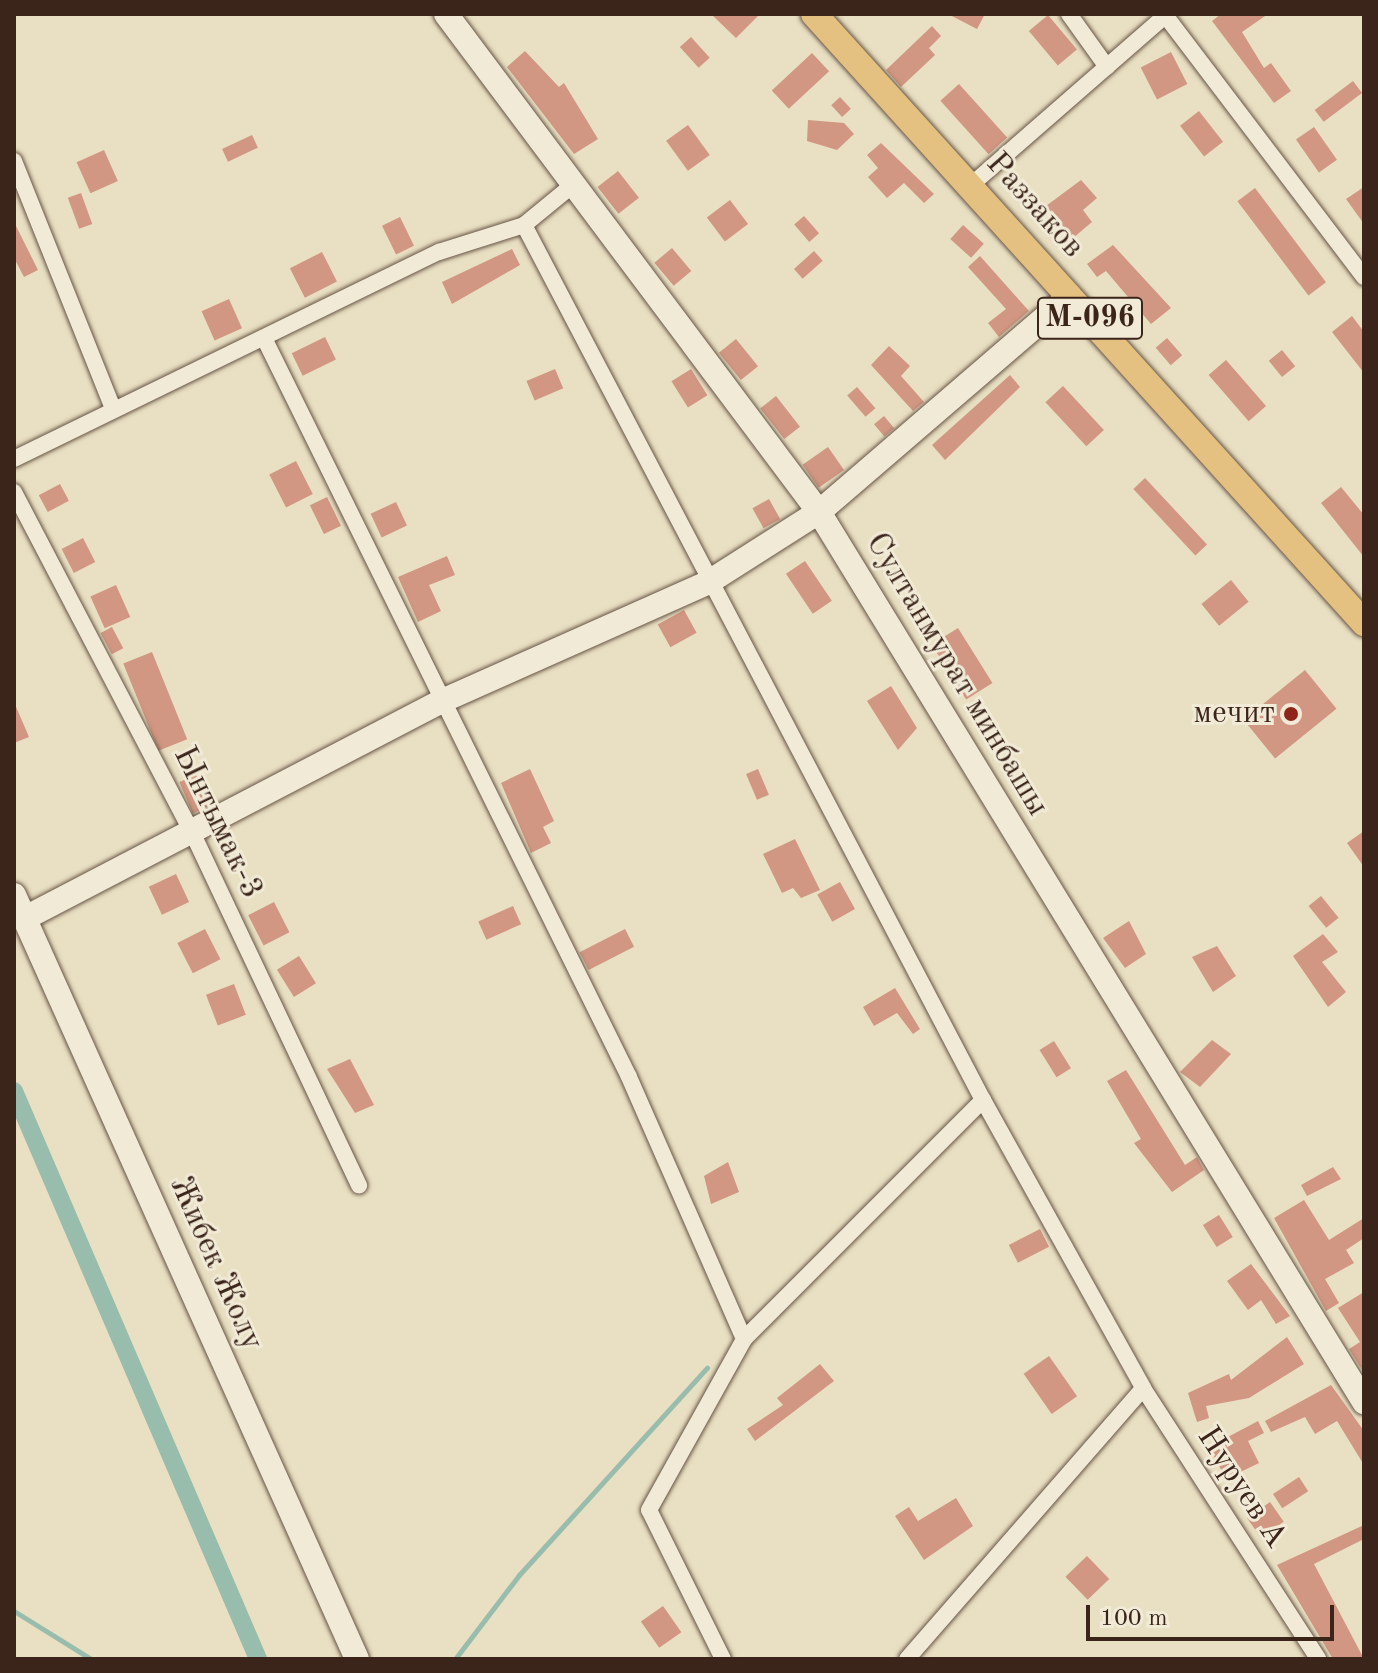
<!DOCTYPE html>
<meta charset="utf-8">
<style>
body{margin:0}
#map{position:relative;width:1378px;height:1673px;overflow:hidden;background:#e9dfc2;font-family:"Old Standard TT",serif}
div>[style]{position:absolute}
.stream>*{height:5px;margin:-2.5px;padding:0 2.5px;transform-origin:2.5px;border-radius:2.5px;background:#99bdad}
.canal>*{height:18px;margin:-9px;padding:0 9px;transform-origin:9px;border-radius:9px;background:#99bdad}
.building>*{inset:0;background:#d19782;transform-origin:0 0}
.roads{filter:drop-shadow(0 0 2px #665445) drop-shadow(0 0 2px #665445)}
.street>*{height:16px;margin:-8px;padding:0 8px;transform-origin:8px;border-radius:8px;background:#f1ead7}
.secondary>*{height:24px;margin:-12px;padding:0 12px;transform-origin:12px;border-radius:12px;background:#f1ead7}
.primary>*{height:26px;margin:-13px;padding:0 13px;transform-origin:13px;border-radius:13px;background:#e4c081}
.dots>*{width:22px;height:22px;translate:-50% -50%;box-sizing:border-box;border:4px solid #f1ead7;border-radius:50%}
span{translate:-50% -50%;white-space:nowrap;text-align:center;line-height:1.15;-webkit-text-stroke:6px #f1ead7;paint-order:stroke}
.shield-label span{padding:2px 6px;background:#f1ead7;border:2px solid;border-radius:6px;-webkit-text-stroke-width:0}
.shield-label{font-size:30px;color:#3b251b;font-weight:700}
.street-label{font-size:32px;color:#3b251b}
.poi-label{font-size:32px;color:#3b251b}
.right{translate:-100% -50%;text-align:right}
.frame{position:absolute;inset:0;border:16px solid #3b251b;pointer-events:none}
.scale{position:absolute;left:1086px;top:1605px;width:248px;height:36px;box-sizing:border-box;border:4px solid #3b251b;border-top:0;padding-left:10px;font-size:24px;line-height:28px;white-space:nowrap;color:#3b251b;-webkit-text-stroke:6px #f1ead7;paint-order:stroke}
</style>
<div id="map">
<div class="stream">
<i style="left:14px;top:1611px;width:91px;rotate:31.9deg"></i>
<i style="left:455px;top:1659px;width:106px;rotate:-52.7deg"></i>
<i style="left:519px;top:1575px;width:280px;rotate:-47.8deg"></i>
</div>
<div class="canal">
<i style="left:14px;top:1091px;width:618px;rotate:66.75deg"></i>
</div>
<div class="building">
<i style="clip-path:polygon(711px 14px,760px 14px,736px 38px)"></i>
<i style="clip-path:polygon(948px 14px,985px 14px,977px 29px)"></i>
<i style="clip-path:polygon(1221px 14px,1268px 14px,1242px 32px,1264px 68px,1271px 63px,1291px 91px,1274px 103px,1212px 21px)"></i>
<i style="left:1048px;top:15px;width:45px;height:25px;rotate:50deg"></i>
<i style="clip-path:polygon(932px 26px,941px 36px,929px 48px,935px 55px,901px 87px,886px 70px)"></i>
<i style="left:691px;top:37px;width:28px;height:15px;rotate:48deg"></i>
<i style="clip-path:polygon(525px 51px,559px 87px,564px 83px,598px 139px,574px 154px,507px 67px)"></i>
<i style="left:1171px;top:52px;width:36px;height:34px;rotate:63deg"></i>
<i style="left:812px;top:53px;width:25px;height:55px;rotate:47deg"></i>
<i style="left:1353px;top:81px;width:15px;height:48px;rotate:53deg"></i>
<i style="left:959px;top:84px;width:72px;height:25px;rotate:48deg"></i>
<i style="left:840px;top:97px;width:16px;height:12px;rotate:47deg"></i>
<i style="left:1199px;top:111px;width:39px;height:24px;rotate:52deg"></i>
<i style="clip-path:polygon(808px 120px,844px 123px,854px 134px,837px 150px,807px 141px)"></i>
<i style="left:688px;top:125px;width:37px;height:27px;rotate:54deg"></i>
<i style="left:1314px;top:127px;width:40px;height:22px;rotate:55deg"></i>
<i style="left:252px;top:135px;width:14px;height:33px;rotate:65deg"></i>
<i style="clip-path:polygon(881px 143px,934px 194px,924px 203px,904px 183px,887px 198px,868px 177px,878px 168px,867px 155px)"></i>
<i style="left:104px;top:150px;width:34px;height:30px;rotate:66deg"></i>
<i style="left:618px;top:171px;width:34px;height:26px;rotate:52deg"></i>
<i style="clip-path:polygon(1081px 180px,1097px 198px,1083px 210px,1092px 222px,1073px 238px,1046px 206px)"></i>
<i style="clip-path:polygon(1364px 187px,1364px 224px,1346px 199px)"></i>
<i style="left:1255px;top:188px;width:118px;height:22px;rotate:53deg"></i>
<i style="left:81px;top:193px;width:33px;height:14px;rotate:70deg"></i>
<i style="left:730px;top:200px;width:30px;height:29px;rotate:53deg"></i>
<i style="left:804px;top:216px;width:23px;height:13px;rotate:49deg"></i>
<i style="left:400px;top:217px;width:32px;height:20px;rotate:64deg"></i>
<i style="clip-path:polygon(14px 222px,38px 270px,24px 277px,14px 258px)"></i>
<i style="left:963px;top:225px;width:28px;height:19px;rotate:42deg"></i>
<i style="clip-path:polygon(1113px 245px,1171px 308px,1151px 324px,1106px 271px,1097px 277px,1087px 264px)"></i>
<i style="left:672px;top:248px;width:30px;height:23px;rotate:50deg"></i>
<i style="clip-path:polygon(512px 249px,520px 265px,452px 304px,442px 282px)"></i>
<i style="left:814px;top:251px;width:13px;height:27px;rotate:48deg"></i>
<i style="left:322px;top:252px;width:33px;height:36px;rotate:63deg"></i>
<i style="clip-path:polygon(980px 256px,1029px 311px,999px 337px,988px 323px,1006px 309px,968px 267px)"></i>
<i style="left:229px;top:299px;width:32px;height:30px;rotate:66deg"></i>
<i style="clip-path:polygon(1352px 316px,1364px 332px,1364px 373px,1332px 332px)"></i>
<i style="left:325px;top:337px;width:25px;height:37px;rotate:64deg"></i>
<i style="left:1167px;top:338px;width:23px;height:15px;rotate:49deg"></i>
<i style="left:736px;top:339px;width:35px;height:22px;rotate:51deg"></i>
<i style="clip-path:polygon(889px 346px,910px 366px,901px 376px,924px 402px,913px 411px,871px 365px)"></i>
<i style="left:1282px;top:350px;width:21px;height:17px;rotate:51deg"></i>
<i style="left:1226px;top:360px;width:61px;height:23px;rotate:49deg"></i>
<i style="left:555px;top:369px;width:21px;height:31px;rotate:67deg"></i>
<i style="left:691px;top:369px;width:31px;height:23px;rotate:58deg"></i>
<i style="clip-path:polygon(1010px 375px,1020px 387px,945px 460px,932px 445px)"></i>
<i style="left:1063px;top:386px;width:60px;height:24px;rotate:47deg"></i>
<i style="left:857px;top:387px;width:28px;height:13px;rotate:49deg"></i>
<i style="left:776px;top:396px;width:39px;height:20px;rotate:52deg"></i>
<i style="left:884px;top:416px;width:16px;height:13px;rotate:50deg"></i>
<i style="left:828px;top:447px;width:28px;height:31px;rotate:55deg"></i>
<i style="left:296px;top:461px;width:37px;height:30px;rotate:63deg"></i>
<i style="left:1145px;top:478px;width:91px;height:16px;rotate:47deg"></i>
<i style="left:60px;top:484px;width:19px;height:24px;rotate:62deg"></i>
<i style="clip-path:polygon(1341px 487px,1364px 515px,1364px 557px,1321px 503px)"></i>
<i style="left:327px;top:497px;width:32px;height:19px;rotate:64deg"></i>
<i style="left:769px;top:499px;width:23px;height:19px;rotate:61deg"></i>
<i style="left:396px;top:502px;width:26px;height:28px;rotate:65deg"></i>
<i style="left:83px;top:538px;width:27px;height:24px;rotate:63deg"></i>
<i style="clip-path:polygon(447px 556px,455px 575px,429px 585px,441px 611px,418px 622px,398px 577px)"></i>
<i style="left:805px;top:561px;width:48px;height:23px;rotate:56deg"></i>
<i style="left:1231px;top:580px;width:28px;height:38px;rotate:51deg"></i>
<i style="left:116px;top:585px;width:35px;height:28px;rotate:66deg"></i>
<i style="left:684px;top:610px;width:26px;height:30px;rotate:61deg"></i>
<i style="left:112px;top:627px;width:24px;height:13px;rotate:62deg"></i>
<i style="left:958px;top:628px;width:65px;height:31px;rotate:58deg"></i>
<i style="left:152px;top:652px;width:94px;height:31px;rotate:68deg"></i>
<i style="left:1305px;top:670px;width:50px;height:79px;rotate:51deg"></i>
<i style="clip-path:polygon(891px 686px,917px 728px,898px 750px,867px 701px)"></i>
<i style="clip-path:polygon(14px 702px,29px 737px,14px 743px)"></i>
<i style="clip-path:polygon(530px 769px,554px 821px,543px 827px,551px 843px,531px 853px,501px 783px)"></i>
<i style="left:758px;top:769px;width:28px;height:13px;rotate:67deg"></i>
<i style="left:196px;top:775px;width:34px;height:18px;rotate:67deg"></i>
<i style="clip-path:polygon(1364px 831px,1364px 867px,1347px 843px)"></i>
<i style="clip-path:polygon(795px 839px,820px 890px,801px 898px,793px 888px,782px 893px,763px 854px)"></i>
<i style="left:176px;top:874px;width:31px;height:30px;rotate:65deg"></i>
<i style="left:840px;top:882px;width:31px;height:26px;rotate:61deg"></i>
<i style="left:1321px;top:896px;width:28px;height:16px;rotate:51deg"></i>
<i style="left:274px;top:902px;width:34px;height:29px;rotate:63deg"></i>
<i style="left:513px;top:906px;width:20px;height:38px;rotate:66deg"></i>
<i style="clip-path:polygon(1129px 921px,1146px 954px,1125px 968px,1103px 938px)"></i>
<i style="left:205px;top:929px;width:34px;height:31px;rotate:63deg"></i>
<i style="left:625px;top:929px;width:20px;height:51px;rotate:63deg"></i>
<i style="clip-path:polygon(1323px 934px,1338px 952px,1322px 962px,1346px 992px,1328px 1007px,1293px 956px)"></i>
<i style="clip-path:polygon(1217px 946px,1236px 976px,1213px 992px,1192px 957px)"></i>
<i style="left:299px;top:956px;width:32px;height:26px;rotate:58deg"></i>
<i style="left:234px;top:984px;width:33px;height:30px;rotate:69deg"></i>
<i style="clip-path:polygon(895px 988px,920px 1029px,913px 1034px,897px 1013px,874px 1026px,863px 1007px)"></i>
<i style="clip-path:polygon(1212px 1040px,1231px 1054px,1200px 1087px,1180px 1072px)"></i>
<i style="left:1054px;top:1041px;width:32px;height:17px;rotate:58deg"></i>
<i style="clip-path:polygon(350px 1059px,374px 1105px,355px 1113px,327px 1069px)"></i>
<i style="clip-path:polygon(1126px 1070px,1185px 1165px,1197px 1157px,1204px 1170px,1172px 1192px,1134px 1143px,1141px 1139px,1107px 1081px)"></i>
<i style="clip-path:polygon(728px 1162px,739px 1192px,711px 1204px,704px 1176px)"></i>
<i style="clip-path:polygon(1333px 1167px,1341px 1179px,1307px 1196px,1301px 1185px)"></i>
<i style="clip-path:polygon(1304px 1200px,1329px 1240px,1364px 1218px,1364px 1238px,1346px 1250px,1354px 1263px,1325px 1279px,1339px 1303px,1326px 1311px,1274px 1218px)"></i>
<i style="left:1219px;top:1215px;width:26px;height:19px;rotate:58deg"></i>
<i style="left:1040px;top:1229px;width:20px;height:35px;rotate:63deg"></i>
<i style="clip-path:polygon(1251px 1264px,1290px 1316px,1276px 1324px,1261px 1300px,1248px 1310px,1227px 1281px)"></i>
<i style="clip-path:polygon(1364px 1292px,1364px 1373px,1349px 1349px,1360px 1342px,1338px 1308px)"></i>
<i style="clip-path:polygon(1287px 1337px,1304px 1364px,1249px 1398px,1206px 1406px,1209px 1418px,1197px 1422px,1188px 1393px,1229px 1374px,1231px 1380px)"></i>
<i style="left:1049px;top:1356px;width:49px;height:31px;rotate:55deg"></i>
<i style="clip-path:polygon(820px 1364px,834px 1381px,755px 1441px,747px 1429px,783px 1405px,777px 1398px)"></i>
<i style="clip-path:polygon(1331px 1385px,1364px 1431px,1364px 1465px,1337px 1421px,1315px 1434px,1305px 1417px,1271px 1432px,1265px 1421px)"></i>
<i style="clip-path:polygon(1258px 1421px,1264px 1433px,1248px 1441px,1259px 1463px,1226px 1479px,1209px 1447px)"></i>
<i style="left:1299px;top:1477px;width:17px;height:31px;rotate:57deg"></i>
<i style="clip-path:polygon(956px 1498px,973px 1526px,924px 1560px,895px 1516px,909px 1507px,918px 1521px)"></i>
<i style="left:1270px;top:1502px;width:24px;height:28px;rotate:55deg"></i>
<i style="clip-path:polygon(1364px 1525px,1364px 1539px,1314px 1564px,1364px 1659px,1333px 1659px,1277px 1565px)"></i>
<i style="left:1087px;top:1556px;width:32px;height:30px;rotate:46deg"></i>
<i style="left:663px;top:1606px;width:32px;height:27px;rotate:55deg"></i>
</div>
<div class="roads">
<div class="street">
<i style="left:1069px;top:14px;width:65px;rotate:54.4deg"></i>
<i style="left:1165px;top:15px;width:329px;rotate:52.8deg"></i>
<i style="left:14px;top:161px;width:267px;rotate:68.2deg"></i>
<i style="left:970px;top:186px;width:262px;rotate:-41.1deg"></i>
<i style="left:524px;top:225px;width:988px;rotate:62.32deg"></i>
<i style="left:983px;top:1100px;width:329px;rotate:60.9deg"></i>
<i style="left:1143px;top:1388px;width:323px;rotate:57.1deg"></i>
<i style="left:264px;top:338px;width:824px;rotate:63.71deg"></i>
<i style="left:629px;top:1077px;width:286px;rotate:66.3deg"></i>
<i style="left:14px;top:459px;width:473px;rotate:-26deg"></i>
<i style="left:439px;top:252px;width:89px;rotate:-17.6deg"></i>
<i style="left:524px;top:225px;width:65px;rotate:-39.4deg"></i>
<i style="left:14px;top:492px;width:384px;rotate:62.4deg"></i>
<i style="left:192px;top:832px;width:391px;rotate:64.7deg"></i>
<i style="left:723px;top:1659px;width:166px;rotate:-116.4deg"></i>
<i style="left:649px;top:1510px;width:196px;rotate:-60.9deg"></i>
<i style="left:744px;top:1339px;width:338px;rotate:-45deg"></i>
<i style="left:907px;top:1659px;width:359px;rotate:-48.9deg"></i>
</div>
<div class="secondary">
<i style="left:446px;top:14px;width:622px;rotate:53.17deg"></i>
<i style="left:819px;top:512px;width:1044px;rotate:58.52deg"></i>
<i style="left:14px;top:895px;width:837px;rotate:65.82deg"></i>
<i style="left:25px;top:918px;width:470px;rotate:-27.5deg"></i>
<i style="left:442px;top:701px;width:292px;rotate:-24deg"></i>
<i style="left:709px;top:582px;width:130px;rotate:-32.5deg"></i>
<i style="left:819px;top:512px;width:331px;rotate:-40.7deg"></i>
</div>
<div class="primary">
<i style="left:814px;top:14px;width:821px;rotate:47.91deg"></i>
</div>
</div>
<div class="dots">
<i style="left:1291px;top:714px;background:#8f2418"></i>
</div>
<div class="shield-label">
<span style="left:1090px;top:318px">М-096</span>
</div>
<div class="street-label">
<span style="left:1034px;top:206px;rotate:48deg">Раззаков</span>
<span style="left:956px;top:675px;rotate:59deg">Султанмурат минбашы</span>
<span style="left:217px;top:823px;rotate:64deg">Ынтымак-3</span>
<span style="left:215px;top:1264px;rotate:66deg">Жибек Жолу</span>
<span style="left:1241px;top:1488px;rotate:57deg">Нуруев А</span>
</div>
<div class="poi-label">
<span class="right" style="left:1275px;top:714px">мечит</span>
</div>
<div class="frame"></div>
<div class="scale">100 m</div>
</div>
